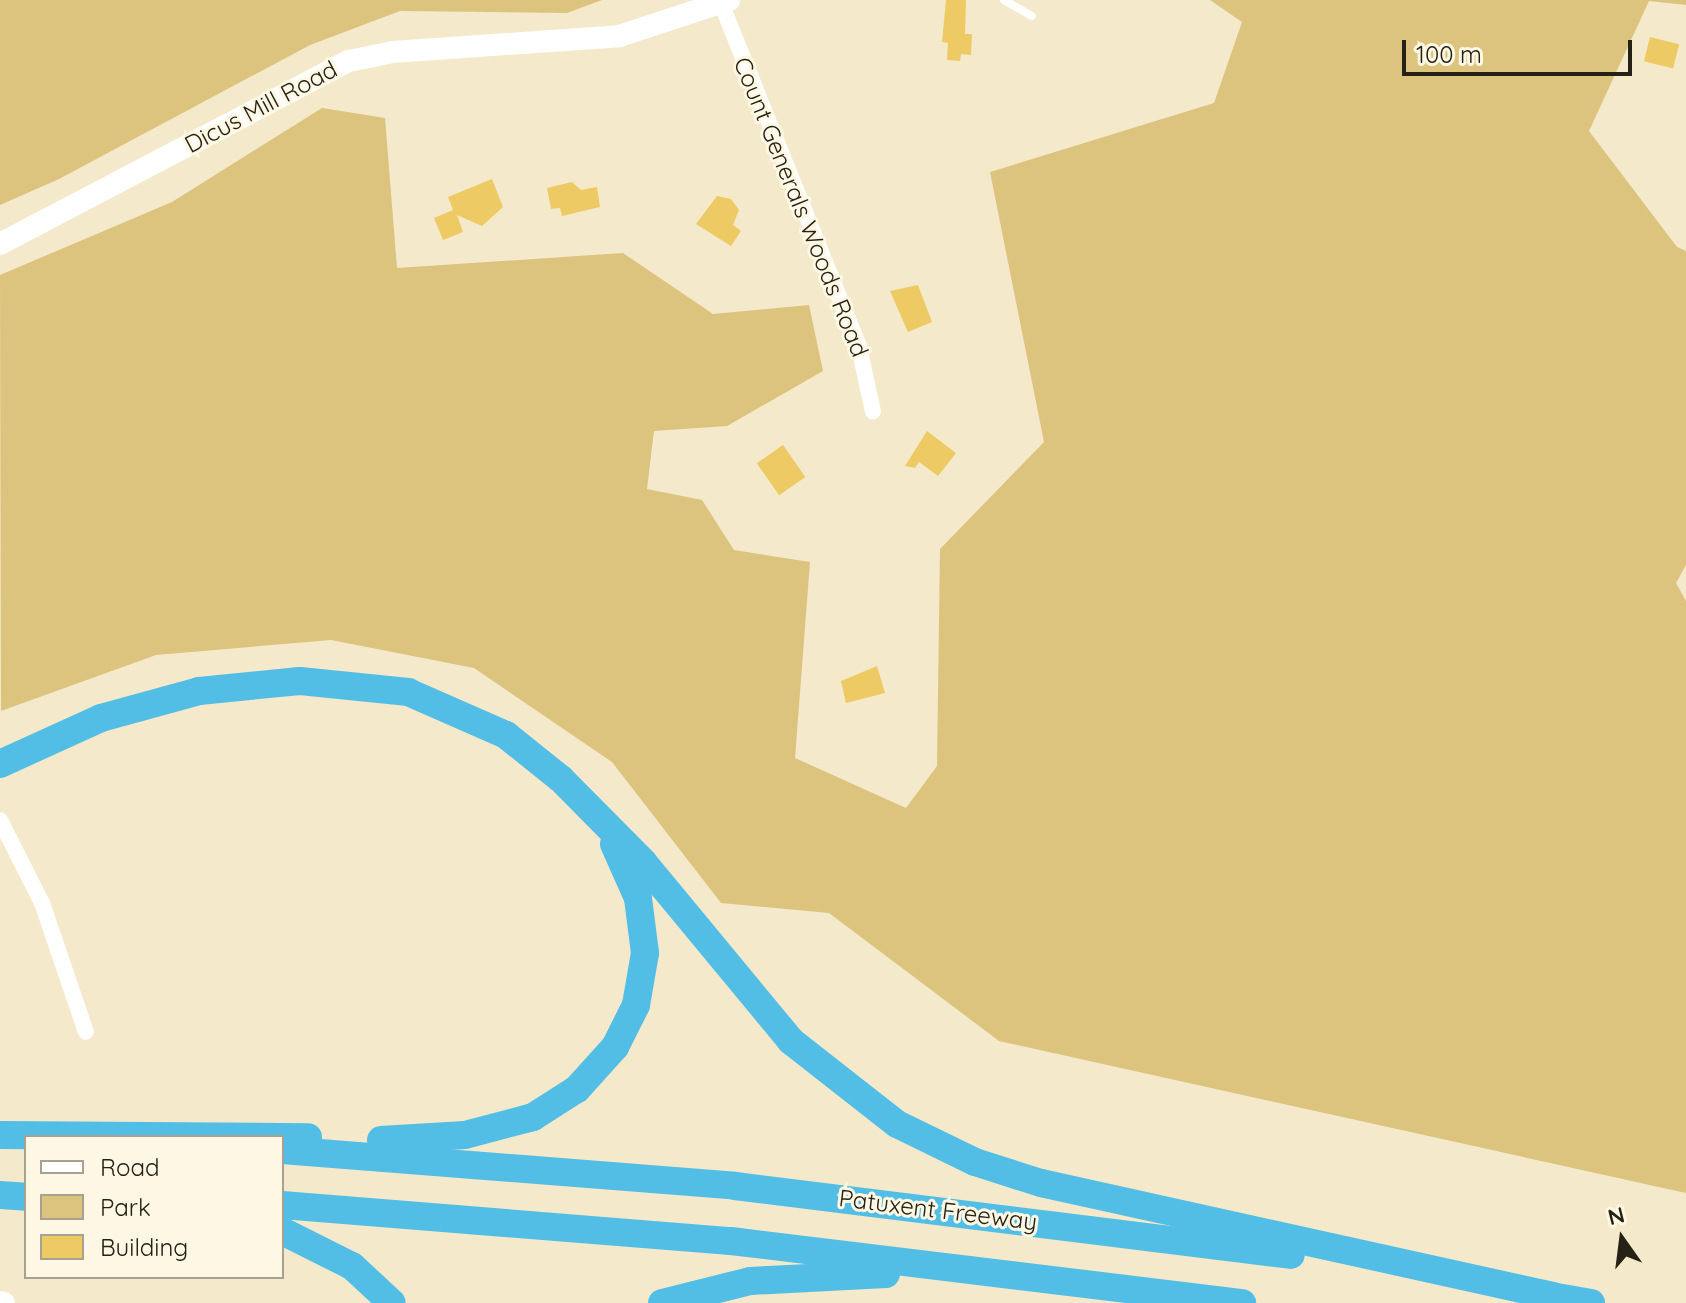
<!DOCTYPE html>
<style>
body{margin:0}
#map{position:relative;width:1686px;height:1303px;overflow:hidden;background:#f4e9ca;font-family:Quicksand,sans-serif}
div>[style]{position:absolute}
.green>*{inset:0;background:#dcc47e}
.building>*{inset:0;background:#edca63;transform-origin:0 0}
.lane>*{height:8px;margin:-4px;padding:0 4px;transform-origin:4px;border-radius:4px;background:#fff}
.street>*{height:16px;margin:-8px;padding:0 8px;transform-origin:8px;border-radius:8px;background:#fff}
.secondary>*{height:22px;margin:-11px;padding:0 11px;transform-origin:11px;border-radius:11px;background:#fff}
.highway>*{height:28px;margin:-14px;padding:0 14px;transform-origin:14px;border-radius:14px;background:#52bee5}
span{translate:-50% -50%;white-space:nowrap;text-align:center;line-height:1.15;-webkit-text-stroke:6px #fdf7e4;paint-order:stroke}
.street-label{font-size:24px;color:#252115}
.legend{position:absolute;left:24px;top:1135px;width:260px;height:144px;box-sizing:border-box;background:#fdf7e4;border:2px solid #a7a191;margin:0;padding:10px 14px;list-style:none;font-size:24px;color:#252115}
.legend li{display:flex;align-items:center;gap:16px;height:40px}
.legend b{width:40px;border:2px solid #a7a191}
.north{position:absolute;left:1582px;top:1199px;width:80px;height:80px;-webkit-text-stroke:6px #fdf7e4;paint-order:stroke;rotate:346deg;font-size:22px;font-weight:700;line-height:32px;text-align:center;color:#252115}
.north::after{content:'';display:block;margin:auto;width:28px;height:36px;background:#252115;clip-path:polygon(50% 0,100% 100%,50% 72%,0 100%)}
.scale{position:absolute;left:1402px;top:40px;width:230px;height:36px;box-sizing:border-box;border:4px solid #252115;border-top:0;padding-left:10px;font-size:24px;line-height:28px;white-space:nowrap;color:#252115;-webkit-text-stroke:6px #fdf7e4;paint-order:stroke}
</style>
<div id="map">
<div class="green">
<i style="clip-path:polygon(0 0,602px 0,567px 13px,400px 11px,310px 45px,59px 179px,0 205px)"></i>
<i style="clip-path:polygon(1210px 0,1686px 0,1686px 5px,1649px 1px,1589px 131px,1677px 247px,1686px 251px,1686px 565px,1676px 583px,1686px 601px,1686px 1193px,999px 1041px,829px 913px,721px 903px,612px 762px,474px 668px,331px 640px,156px 655px,1px 711px,0 275px,172px 202px,322px 108px,385px 118px,397px 268px,623px 253px,713px 314px,809px 305px,823px 371px,727px 426px,654px 431px,647px 489px,702px 500px,734px 550px,810px 562px,795px 758px,906px 808px,937px 766px,940px 549px,1044px 442px,990px 172px,1214px 103px,1242px 22px)"></i>
</div>
<div class="building">
<i style="clip-path:polygon(946px 0,966px 0,965px 34px,972px 34px,971px 55px,961px 54px,960px 61px,947px 60px,948px 43px,942px 42px)"></i>
<i style="left:1650px;top:37px;width:30px;height:25px;rotate:14deg"></i>
<i style="clip-path:polygon(492px 179px,503px 207px,482px 226px,457px 215px,463px 232px,443px 240px,434px 218px,453px 210px,448px 197px)"></i>
<i style="clip-path:polygon(572px 182px,581px 190px,597px 187px,600px 207px,562px 216px,560px 208px,551px 209px,547px 188px)"></i>
<i style="clip-path:polygon(717px 196px,731px 199px,739px 210px,733px 225px,741px 231px,731px 246px,696px 224px)"></i>
<i style="clip-path:polygon(918px 285px,932px 322px,908px 332px,890px 291px)"></i>
<i style="clip-path:polygon(927px 431px,956px 453px,938px 476px,919px 462px,915px 468px,905px 466px)"></i>
<i style="left:783px;top:445px;width:39px;height:32px;rotate:55deg"></i>
<i style="clip-path:polygon(877px 666px,885px 693px,846px 703px,841px 681px)"></i>
</div>
<div class="lane">
<i style="left:1004px;top:0;width:32px;rotate:30deg"></i>
</div>
<div class="street">
<i style="left:721px;top:3px;width:371px;rotate:68.1deg"></i>
<i style="left:859px;top:347px;width:66px;rotate:77.8deg"></i>
<i style="left:0;top:820px;width:93px;rotate:63.2deg"></i>
<i style="left:42px;top:903px;width:136px;rotate:71.2deg"></i>
</div>
<div class="secondary">
<i style="left:0;top:244px;width:394px;rotate:-27.7deg"></i>
<i style="left:349px;top:61px;width:45px;rotate:-11.6deg"></i>
<i style="left:393px;top:52px;width:227px;rotate:-4deg"></i>
<i style="left:619px;top:36px;width:116px;rotate:-18.1deg"></i>
<i style="left:0;top:1302px;width:4px;rotate:14deg"></i>
</div>
<div class="highway">
<i style="left:0;top:764px;width:111px;rotate:-24.5deg"></i>
<i style="left:101px;top:718px;width:102px;rotate:-15.4deg"></i>
<i style="left:199px;top:691px;width:101px;rotate:-5.7deg"></i>
<i style="left:300px;top:681px;width:109px;rotate:5.8deg"></i>
<i style="left:408px;top:692px;width:107px;rotate:23.7deg"></i>
<i style="left:506px;top:735px;width:70px;rotate:38.7deg"></i>
<i style="left:561px;top:779px;width:117px;rotate:45.3deg"></i>
<i style="left:643px;top:862px;width:232px;rotate:50.4deg"></i>
<i style="left:791px;top:1041px;width:135px;rotate:38.1deg"></i>
<i style="left:897px;top:1124px;width:87px;rotate:26deg"></i>
<i style="left:975px;top:1162px;width:69px;rotate:17.7deg"></i>
<i style="left:1041px;top:1183px;width:524px;rotate:12.45deg"></i>
<i style="left:1px;top:1135px;width:307px;rotate:0.4deg"></i>
<i style="left:381px;top:1140px;width:84px;rotate:-3.4deg"></i>
<i style="left:465px;top:1135px;width:70px;rotate:-14.8deg"></i>
<i style="left:533px;top:1117px;width:52px;rotate:-32.5deg"></i>
<i style="left:577px;top:1089px;width:57px;rotate:-47.9deg"></i>
<i style="left:615px;top:1047px;width:47px;rotate:-63.4deg"></i>
<i style="left:636px;top:1005px;width:53px;rotate:-80.2deg"></i>
<i style="left:645px;top:953px;width:55px;rotate:-97.3deg"></i>
<i style="left:638px;top:898px;width:59px;rotate:-114deg"></i>
<i style="left:282px;top:1150px;width:454px;rotate:4.5deg"></i>
<i style="left:735px;top:1186px;width:560px;rotate:7.07deg"></i>
<i style="left:0;top:1195px;width:26px;rotate:4deg"></i>
<i style="left:282px;top:1205px;width:450px;rotate:4.6deg"></i>
<i style="left:731px;top:1241px;width:515px;rotate:6.92deg"></i>
<i style="left:282px;top:1231px;width:78px;rotate:26.6deg"></i>
<i style="left:352px;top:1266px;width:54px;rotate:42.8deg"></i>
<i style="left:1534px;top:1293px;width:58px;rotate:10deg"></i>
<i style="left:662px;top:1303px;width:91px;rotate:-14deg"></i>
<i style="left:750px;top:1281px;width:136px;rotate:-2.9deg"></i>
</div>
<div class="street-label">
<span style="left:261px;top:107px;rotate:-28deg">Dicus Mill Road</span>
<span style="left:801px;top:207px;rotate:68deg">Count Generals Woods Road</span>
<span style="left:938px;top:1210px;rotate:7deg">Patuxent Freeway</span>
</div>
<ul class="legend">
<li><b style="height:10px;background:#fff"></b>Road</li>
<li><b style="height:22px;background:#dcc47e"></b>Park</li>
<li><b style="height:22px;background:#edca63"></b>Building</li>
</ul>
<div class="north">N</div>
<div class="scale">100 m</div>
</div>
